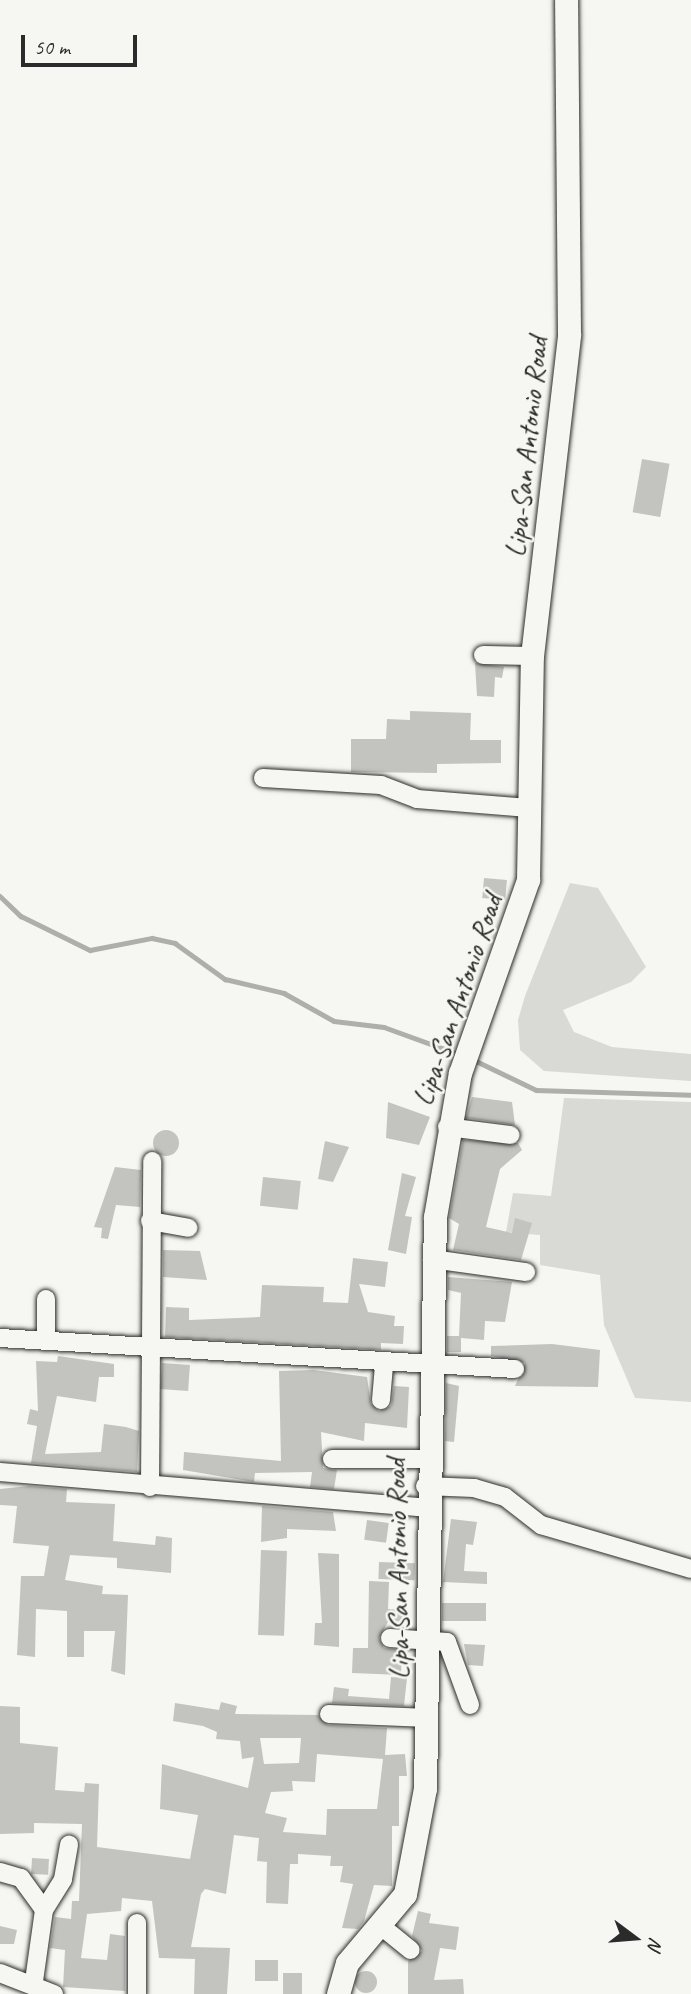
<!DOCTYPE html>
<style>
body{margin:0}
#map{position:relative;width:691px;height:1994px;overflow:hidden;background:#f6f6f2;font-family:Caveat,sans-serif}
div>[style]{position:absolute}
.green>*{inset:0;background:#d9d9d5}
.stream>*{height:4.5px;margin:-2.25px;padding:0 2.25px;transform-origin:2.25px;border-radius:2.25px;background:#aeaeab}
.building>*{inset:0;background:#c3c3c0;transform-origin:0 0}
.round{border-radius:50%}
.roads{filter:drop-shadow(0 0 2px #2b2b2b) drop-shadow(0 0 2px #2b2b2b)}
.minor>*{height:18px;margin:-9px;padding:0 9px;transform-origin:9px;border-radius:9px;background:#f6f6f2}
.major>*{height:23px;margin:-11.5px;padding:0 11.5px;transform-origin:11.5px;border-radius:11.5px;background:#f6f6f2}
span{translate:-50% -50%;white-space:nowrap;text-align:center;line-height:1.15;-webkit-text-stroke:5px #f6f6f2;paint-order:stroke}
.street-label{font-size:28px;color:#2b2b2b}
.north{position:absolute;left:600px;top:1903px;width:70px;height:70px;-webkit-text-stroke:5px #f6f6f2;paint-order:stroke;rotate:106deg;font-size:19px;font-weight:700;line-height:28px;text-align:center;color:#2b2b2b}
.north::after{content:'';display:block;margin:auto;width:24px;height:32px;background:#2b2b2b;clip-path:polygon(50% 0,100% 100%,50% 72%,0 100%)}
.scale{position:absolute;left:21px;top:35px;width:116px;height:32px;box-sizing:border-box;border:4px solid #2b2b2b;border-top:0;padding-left:9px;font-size:21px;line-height:24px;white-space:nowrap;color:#2b2b2b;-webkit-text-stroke:5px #f6f6f2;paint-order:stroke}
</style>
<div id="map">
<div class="green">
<i style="clip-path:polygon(570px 883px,598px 888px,646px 967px,631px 982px,563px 1010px,574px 1032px,612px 1047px,691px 1054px,691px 1081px,544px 1071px,520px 1050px,518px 1020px,525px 996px)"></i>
<i style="clip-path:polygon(564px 1098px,691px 1102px,691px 1402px,635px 1398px,604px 1325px,600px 1275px,540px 1265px,540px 1235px,506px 1232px,513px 1193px,551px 1196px)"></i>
</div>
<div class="stream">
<i style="left:0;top:896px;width:29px;rotate:44deg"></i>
<i style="left:21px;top:916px;width:77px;rotate:26.2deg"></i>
<i style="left:90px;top:950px;width:63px;rotate:-11deg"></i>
<i style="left:152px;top:938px;width:24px;rotate:12deg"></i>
<i style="left:175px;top:943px;width:62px;rotate:35.8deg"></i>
<i style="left:225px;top:979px;width:61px;rotate:13.3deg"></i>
<i style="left:284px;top:993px;width:57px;rotate:29.2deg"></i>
<i style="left:334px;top:1021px;width:50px;rotate:6.8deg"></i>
<i style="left:384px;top:1027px;width:79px;rotate:20deg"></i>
<i style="left:472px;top:1059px;width:71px;rotate:25.8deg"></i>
<i style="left:536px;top:1090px;width:155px;rotate:1.8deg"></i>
</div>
<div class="building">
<i style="left:642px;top:459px;width:28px;height:54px;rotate:10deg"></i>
<i style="clip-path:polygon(475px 663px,504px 667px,502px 678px,495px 677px,494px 697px,477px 696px)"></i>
<i style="clip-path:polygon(410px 711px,471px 713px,470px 740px,501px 740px,501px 763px,437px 764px,437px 773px,351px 772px,351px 739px,386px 739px,387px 719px,410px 720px)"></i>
<i style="left:484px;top:878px;width:23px;height:20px;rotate:5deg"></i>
<i style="clip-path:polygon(472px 1097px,512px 1102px,515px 1125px,466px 1118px)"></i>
<i style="clip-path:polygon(388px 1102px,430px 1117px,419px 1145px,386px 1138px)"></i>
<i class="round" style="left:153px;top:1130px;width:26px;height:26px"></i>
<i style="clip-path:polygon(463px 1140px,518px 1143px,522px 1150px,500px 1169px,486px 1227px,512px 1233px,515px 1218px,532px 1223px,521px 1260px,453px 1250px,459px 1224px,449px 1218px)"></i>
<i style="clip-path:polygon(325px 1141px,349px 1147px,333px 1182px,318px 1179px)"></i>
<i style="clip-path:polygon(115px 1167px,141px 1170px,140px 1207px,116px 1205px,108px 1239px,101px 1238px,102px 1228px,94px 1227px)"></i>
<i style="clip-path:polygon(402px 1173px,416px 1177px,405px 1216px,412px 1217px,406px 1254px,388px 1250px)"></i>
<i style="left:263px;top:1177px;width:38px;height:29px;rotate:6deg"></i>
<i style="clip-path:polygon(163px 1250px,200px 1251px,207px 1280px,163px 1277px)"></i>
<i style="clip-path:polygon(353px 1258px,388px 1262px,385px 1287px,359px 1284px,368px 1312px,395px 1316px,394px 1326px,404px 1326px,403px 1344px,381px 1343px,381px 1350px,165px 1337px,166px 1307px,189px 1308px,189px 1320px,260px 1317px,262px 1285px,324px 1287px,323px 1302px,348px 1303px)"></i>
<i style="clip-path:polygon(448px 1277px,512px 1282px,505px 1322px,485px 1321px,484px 1340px,461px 1338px,461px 1352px,447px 1352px,447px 1336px,459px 1336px,461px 1293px,448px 1290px)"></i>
<i style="clip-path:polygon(552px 1344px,600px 1350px,598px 1387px,515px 1386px,525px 1363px,491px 1356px,491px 1346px)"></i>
<i style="clip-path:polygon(58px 1356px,114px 1364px,114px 1377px,99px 1377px,96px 1402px,57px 1396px,45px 1454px,101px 1452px,104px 1424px,126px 1427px,139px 1431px,137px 1472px,31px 1463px,37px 1426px,27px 1424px,30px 1409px,38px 1411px,36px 1361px,57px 1362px)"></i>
<i style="left:162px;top:1363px;width:28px;height:26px;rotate:4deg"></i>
<i style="clip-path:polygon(314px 1370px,367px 1377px,371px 1404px,379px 1411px,391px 1406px,394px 1386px,409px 1387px,407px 1428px,365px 1423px,364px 1441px,321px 1432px,323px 1468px,337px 1470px,334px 1489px,310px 1487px,312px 1472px,255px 1473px,254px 1482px,183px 1470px,184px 1452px,281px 1461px,279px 1371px)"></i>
<i style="clip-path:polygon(446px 1383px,459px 1386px,454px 1442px,445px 1441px)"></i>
<i style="clip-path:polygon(29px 1486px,67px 1489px,66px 1502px,115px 1504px,113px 1541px,155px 1545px,156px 1536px,172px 1538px,171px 1573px,117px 1568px,117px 1558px,70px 1555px,65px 1580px,103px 1586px,102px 1594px,128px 1595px,125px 1675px,111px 1671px,115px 1631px,84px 1631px,84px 1657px,67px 1657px,67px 1611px,36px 1609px,35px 1657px,17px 1655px,21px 1576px,44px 1576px,49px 1546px,13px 1543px,17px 1506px,0 1505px,0 1489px)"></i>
<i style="clip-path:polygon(262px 1506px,333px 1512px,336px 1531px,287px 1529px,287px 1538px,261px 1542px)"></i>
<i style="clip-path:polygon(451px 1519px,477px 1522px,473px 1545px,466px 1544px,464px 1571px,487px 1572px,487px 1584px,443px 1582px)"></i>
<i style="left:367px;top:1520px;width:22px;height:20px;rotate:8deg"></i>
<i style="left:261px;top:1550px;width:26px;height:85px;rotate:2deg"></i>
<i style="clip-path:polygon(318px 1553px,339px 1554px,339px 1647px,314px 1645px,315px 1623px,322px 1623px)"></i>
<i style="left:379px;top:1562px;width:36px;height:17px;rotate:2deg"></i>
<i style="clip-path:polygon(369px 1581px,389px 1582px,388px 1609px,405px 1610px,404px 1621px,388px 1622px,379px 1638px,384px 1648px,402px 1650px,401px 1675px,352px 1673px,353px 1648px,368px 1648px)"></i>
<i style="left:486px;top:1603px;width:18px;height:44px;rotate:90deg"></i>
<i style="clip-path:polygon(464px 1644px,485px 1645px,483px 1666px,468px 1665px)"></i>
<i style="clip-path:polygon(391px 1677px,407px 1678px,404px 1706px,332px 1703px,334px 1687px,349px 1689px,348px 1696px,389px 1699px)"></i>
<i style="clip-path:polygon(evenodd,221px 1702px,237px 1706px,235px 1714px,318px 1715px,328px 1725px,387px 1728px,385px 1755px,405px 1754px,407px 1776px,399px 1776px,399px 1826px,392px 1826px,392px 1886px,374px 1885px,364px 1921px,358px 1929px,342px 1928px,353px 1884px,340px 1882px,343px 1866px,330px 1866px,331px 1856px,298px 1854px,298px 1864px,290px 1864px,288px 1904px,266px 1903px,267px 1862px,257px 1861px,259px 1838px,234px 1835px,226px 1894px,205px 1889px,201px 1894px,191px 1947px,230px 1948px,227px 1994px,194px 1994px,195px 1959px,159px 1958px,152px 1901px,122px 1898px,121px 1911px,87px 1914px,81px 1958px,107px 1960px,110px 1934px,125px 1936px,125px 1991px,63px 1987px,65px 1950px,50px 1948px,55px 1917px,71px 1919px,72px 1901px,79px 1901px,82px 1824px,34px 1823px,34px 1833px,0 1834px,0 1706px,20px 1707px,20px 1743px,58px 1747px,55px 1790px,84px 1792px,85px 1783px,99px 1784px,97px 1847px,190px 1859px,198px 1815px,160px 1809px,162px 1764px,248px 1788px,254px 1757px,242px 1759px,240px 1741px,216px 1739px,217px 1732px,203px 1726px,173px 1721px,175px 1703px,219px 1710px,221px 1702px,260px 1738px,301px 1738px,299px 1763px,264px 1764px,260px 1738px,221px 1702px,317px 1754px,383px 1759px,377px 1809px,327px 1809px,326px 1835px,283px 1832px,287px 1818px,265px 1813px,271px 1792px,293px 1791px,292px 1781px,315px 1782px,317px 1754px)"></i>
<i style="left:32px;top:1858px;width:17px;height:16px;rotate:3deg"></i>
<i style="clip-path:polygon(418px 1911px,431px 1914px,429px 1923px,459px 1927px,456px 1950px,440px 1948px,434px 1980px,463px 1979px,464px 1994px,408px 1994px,408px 1961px,422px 1951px,412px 1936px)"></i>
<i style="clip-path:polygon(0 1926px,17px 1930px,14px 1944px,0 1944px)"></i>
<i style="left:255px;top:1960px;width:23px;height:21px"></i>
<i class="round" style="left:355px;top:1971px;width:22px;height:22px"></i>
<i style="left:283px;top:1973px;width:19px;height:21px"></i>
</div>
<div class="roads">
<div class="minor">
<i style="left:483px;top:655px;width:49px;rotate:1.2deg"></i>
<i style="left:263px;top:778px;width:118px;rotate:3.4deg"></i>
<i style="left:381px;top:785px;width:39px;rotate:21deg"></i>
<i style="left:417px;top:799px;width:112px;rotate:4.6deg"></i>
<i style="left:447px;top:1127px;width:64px;rotate:7.2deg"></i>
<i style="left:150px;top:1221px;width:39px;rotate:10deg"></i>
<i style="left:432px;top:1259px;width:95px;rotate:7.9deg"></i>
<i style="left:0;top:1338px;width:516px;rotate:3.44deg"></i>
<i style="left:46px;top:1340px;width:41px;rotate:-90deg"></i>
<i style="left:381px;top:1400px;width:37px;rotate:-85deg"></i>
<i style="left:332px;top:1459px;width:94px"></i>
<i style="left:0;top:1472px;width:428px;rotate:4.8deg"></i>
<i style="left:425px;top:1486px;width:49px;rotate:2.3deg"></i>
<i style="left:474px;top:1488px;width:32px;rotate:16deg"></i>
<i style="left:505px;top:1497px;width:46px;rotate:37.9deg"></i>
<i style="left:541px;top:1525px;width:156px;rotate:16.3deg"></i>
<i style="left:150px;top:1487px;width:326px;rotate:-89.6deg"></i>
<i style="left:390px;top:1638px;width:57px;rotate:4deg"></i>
<i style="left:447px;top:1642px;width:67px;rotate:69.9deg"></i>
<i style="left:329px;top:1714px;width:100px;rotate:2.3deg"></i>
<i style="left:0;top:1872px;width:22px;rotate:16deg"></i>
<i style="left:21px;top:1878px;width:39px;rotate:54deg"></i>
<i style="left:44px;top:1910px;width:72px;rotate:98deg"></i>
<i style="left:44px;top:1910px;width:36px;rotate:-58deg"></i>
<i style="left:63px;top:1879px;width:35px;rotate:-80deg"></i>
<i style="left:137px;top:1923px;width:71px;rotate:90deg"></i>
<i style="left:381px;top:1926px;width:38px;rotate:39deg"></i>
<i style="left:0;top:1973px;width:58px;rotate:21.3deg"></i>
</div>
<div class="major">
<i style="left:338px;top:1994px;width:32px;rotate:-74deg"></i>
<i style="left:347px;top:1963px;width:90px;rotate:-50deg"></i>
<i style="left:405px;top:1894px;width:108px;rotate:-79.3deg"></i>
<i style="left:425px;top:1788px;width:571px;rotate:-89deg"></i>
<i style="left:435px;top:1217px;width:146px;rotate:-80.2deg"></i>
<i style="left:460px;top:1073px;width:205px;rotate:-70.6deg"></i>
<i style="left:528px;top:880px;width:224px;rotate:-89deg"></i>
<i style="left:532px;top:656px;width:324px;rotate:-83.4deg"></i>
<i style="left:569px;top:334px;width:334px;rotate:-90.5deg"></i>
</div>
</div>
<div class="street-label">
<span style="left:527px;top:447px;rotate:-84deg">Lipa-San Antonio Road</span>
<span style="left:458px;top:1000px;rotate:-71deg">Lipa-San Antonio Road</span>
<span style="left:398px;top:1569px;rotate:-91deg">Lipa-San Antonio Road</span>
</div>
<div class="north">N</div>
<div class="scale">50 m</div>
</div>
